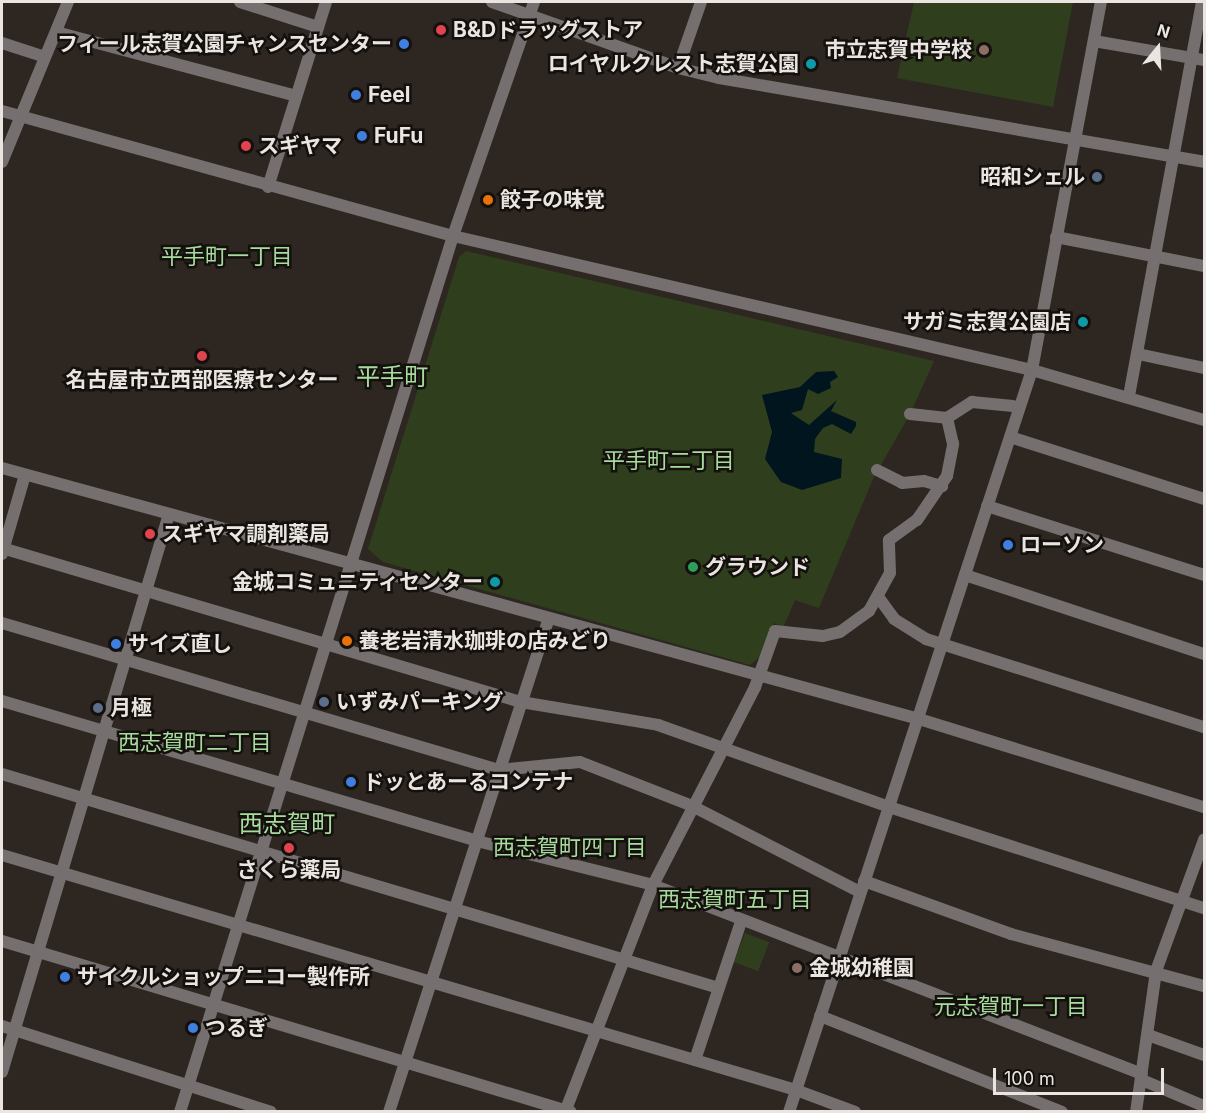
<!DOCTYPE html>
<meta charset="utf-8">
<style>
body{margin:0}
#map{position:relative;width:1206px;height:1113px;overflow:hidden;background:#2e2621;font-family:Inter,"Noto Sans JP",sans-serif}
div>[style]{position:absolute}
.green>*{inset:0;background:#2f3f1d;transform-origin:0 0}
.water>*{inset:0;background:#00151d}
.minor>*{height:12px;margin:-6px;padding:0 6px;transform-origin:6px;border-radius:6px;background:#756f6f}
.tertiary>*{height:12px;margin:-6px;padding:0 6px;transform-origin:6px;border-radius:6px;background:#756f6f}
.dots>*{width:16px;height:16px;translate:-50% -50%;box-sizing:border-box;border:3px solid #13100d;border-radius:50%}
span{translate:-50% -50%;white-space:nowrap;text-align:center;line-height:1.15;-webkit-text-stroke:5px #13100d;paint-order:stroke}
.poi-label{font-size:21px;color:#eae5e1;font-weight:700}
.left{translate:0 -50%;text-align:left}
.right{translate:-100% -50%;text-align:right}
.neighbourhood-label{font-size:22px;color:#a8dc9e}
.quarter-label{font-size:24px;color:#a8dc9e}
.frame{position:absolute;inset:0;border:3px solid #eae5e1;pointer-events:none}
.north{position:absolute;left:1128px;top:18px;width:60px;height:60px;-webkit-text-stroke:4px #13100d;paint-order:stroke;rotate:18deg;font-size:16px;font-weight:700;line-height:24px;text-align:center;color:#eae5e1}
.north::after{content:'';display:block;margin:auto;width:21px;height:27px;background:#eae5e1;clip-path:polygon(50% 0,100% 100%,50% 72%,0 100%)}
.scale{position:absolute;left:993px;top:1068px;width:171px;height:27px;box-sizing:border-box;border:3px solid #eae5e1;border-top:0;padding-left:8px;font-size:18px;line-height:21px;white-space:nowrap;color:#eae5e1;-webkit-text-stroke:4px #13100d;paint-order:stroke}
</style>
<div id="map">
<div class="green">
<i style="clip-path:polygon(914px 2px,1073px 2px,1053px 107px,897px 78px)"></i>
<i style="clip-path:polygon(466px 251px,934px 361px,910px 414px,873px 479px,819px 608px,795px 600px,783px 628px,774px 623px,760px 657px,750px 665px,383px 562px,368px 549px,459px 257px)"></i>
<i style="left:745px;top:933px;width:26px;height:31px;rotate:21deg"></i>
</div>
<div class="water">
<i style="clip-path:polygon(834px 371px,838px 377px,830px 382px,831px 388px,818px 394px,808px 389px,802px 410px,791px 413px,809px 425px,837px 400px,831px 411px,856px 422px,856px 426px,851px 434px,832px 424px,823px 428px,815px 439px,814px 452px,842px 459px,841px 478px,802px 490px,781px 482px,765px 459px,772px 432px,762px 395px,800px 387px,816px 372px)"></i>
</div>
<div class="minor">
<i style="left:240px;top:2px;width:82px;rotate:17.8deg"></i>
<i style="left:56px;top:32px;width:248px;rotate:14.9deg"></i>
<i style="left:1094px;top:41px;width:112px;rotate:9.8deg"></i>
<i style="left:2px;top:43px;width:45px;rotate:18deg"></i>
<i style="left:678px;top:68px;width:70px;rotate:-70.8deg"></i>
<i style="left:268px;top:187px;width:194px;rotate:-72.6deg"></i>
<i style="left:1056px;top:237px;width:151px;rotate:11.1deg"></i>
<i style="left:1138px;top:354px;width:67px;rotate:12deg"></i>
<i style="left:1129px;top:396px;width:401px;rotate:-79.5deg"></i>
<i style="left:910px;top:414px;width:37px;rotate:6deg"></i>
<i style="left:1010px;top:437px;width:204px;rotate:17.7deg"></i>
<i style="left:877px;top:470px;width:28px;rotate:27deg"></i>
<i style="left:902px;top:483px;width:22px;rotate:-5deg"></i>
<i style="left:924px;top:481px;width:19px;rotate:16deg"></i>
<i style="left:987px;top:506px;width:228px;rotate:17.6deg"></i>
<i style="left:2px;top:548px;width:541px;rotate:16.53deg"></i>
<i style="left:521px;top:702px;width:139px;rotate:9.5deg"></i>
<i style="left:658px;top:725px;width:245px;rotate:19.5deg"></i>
<i style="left:889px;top:807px;width:331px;rotate:17.8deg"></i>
<i style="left:2px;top:554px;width:82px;rotate:-73.8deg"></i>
<i style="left:965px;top:575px;width:252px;rotate:18.3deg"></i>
<i style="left:879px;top:598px;width:26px;rotate:54deg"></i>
<i style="left:894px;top:619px;width:38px;rotate:32deg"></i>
<i style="left:926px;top:639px;width:292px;rotate:17.6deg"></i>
<i style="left:2px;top:623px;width:518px;rotate:16.48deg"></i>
<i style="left:499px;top:770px;width:81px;rotate:-5.6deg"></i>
<i style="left:580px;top:762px;width:120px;rotate:21.4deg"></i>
<i style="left:692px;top:806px;width:189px;rotate:27.1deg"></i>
<i style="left:2px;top:701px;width:495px;rotate:16.4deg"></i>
<i style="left:477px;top:841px;width:181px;rotate:14deg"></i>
<i style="left:653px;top:885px;width:524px;rotate:21.13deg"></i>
<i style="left:2px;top:774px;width:748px;rotate:16.62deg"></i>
<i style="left:864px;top:881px;width:156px;rotate:19.8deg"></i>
<i style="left:1011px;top:934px;width:200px;rotate:15.1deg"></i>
<i style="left:2px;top:941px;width:594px;rotate:16.73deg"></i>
<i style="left:820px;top:1016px;width:260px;rotate:21.6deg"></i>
<i style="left:2px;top:1026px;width:282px;rotate:17.7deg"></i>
<i style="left:1148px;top:1035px;width:59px;rotate:19.7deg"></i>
<i style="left:695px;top:1060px;width:145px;rotate:-71.6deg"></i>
<i style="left:2px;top:1072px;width:582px;rotate:-73.34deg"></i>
<i style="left:1142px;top:1080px;width:67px;rotate:22.8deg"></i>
<i style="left:389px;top:1112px;width:516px;rotate:-72.06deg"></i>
<i style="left:565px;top:1112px;width:243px;rotate:-68.8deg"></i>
<i style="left:653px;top:885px;width:223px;rotate:-62.7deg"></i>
<i style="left:755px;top:687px;width:59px;rotate:-70.3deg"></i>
<i style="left:775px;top:631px;width:48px;rotate:5.9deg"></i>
<i style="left:823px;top:636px;width:17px;rotate:-13deg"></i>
<i style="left:840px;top:632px;width:36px;rotate:-36deg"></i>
<i style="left:869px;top:611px;width:43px;rotate:-61.1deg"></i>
<i style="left:890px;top:573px;width:33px;rotate:-92deg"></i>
<i style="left:889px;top:540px;width:34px;rotate:-36deg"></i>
<i style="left:917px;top:520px;width:53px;rotate:-55.7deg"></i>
<i style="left:947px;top:476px;width:33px;rotate:-79deg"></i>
<i style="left:953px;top:444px;width:27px;rotate:-103deg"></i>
<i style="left:947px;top:418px;width:30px;rotate:-33deg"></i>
<i style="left:972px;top:402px;width:41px;rotate:5.6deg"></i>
<i style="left:1136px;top:1112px;width:142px;rotate:-81.9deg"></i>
<i style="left:1156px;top:971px;width:140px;rotate:-69.9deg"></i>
</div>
<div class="tertiary">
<i style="left:492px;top:2px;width:197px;rotate:19.5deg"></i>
<i style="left:678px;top:68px;width:42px;rotate:13.7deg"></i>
<i style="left:719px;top:78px;width:492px;rotate:9.8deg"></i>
<i style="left:2px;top:111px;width:468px;rotate:15.5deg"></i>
<i style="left:453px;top:236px;width:594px;rotate:13.03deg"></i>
<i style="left:1032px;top:370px;width:179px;rotate:16.2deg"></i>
<i style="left:2px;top:162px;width:173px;rotate:-67.6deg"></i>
<i style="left:2px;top:468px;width:951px;rotate:15.31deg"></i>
<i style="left:919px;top:719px;width:298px;rotate:17.2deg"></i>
<i style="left:2px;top:855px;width:828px;rotate:16.49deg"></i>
<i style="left:796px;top:1090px;width:63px;rotate:20.4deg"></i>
<i style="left:180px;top:1112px;width:918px;rotate:-72.69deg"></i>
<i style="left:453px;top:236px;width:248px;rotate:-70.9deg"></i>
<i style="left:789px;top:1112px;width:781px;rotate:-71.87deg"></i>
<i style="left:1032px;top:370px;width:374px;rotate:-79.4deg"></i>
</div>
<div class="dots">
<i style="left:441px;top:30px;background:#e0444e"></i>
<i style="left:404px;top:44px;background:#3f7fe0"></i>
<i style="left:984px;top:50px;background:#8d6e63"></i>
<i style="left:811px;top:64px;background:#0f9aa8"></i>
<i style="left:356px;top:95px;background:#3f7fe0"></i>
<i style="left:362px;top:136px;background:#3f7fe0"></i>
<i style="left:246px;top:146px;background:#e0444e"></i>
<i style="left:1097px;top:177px;background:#5c6f8a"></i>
<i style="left:488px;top:200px;background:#e8710a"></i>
<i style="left:1083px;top:322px;background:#0f9aa8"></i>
<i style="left:202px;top:356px;background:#e0444e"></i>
<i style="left:150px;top:534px;background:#e0444e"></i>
<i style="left:1008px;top:545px;background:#3f7fe0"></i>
<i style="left:693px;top:567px;background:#2e9e5b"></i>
<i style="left:495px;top:582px;background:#0f9aa8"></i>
<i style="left:347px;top:641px;background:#e8710a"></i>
<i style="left:116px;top:644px;background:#3f7fe0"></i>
<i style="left:324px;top:702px;background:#5c6f8a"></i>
<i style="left:98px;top:708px;background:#5c6f8a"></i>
<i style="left:351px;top:782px;background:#3f7fe0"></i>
<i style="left:289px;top:848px;background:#e0444e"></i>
<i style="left:797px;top:968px;background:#8d6e63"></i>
<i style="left:65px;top:977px;background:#3f7fe0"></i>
<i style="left:193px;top:1028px;background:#3f7fe0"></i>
</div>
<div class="poi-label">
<span class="left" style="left:453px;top:30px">B&amp;Dドラッグストア</span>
<span class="right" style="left:392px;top:44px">フィール志賀公園チャンスセンター</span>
<span class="right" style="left:972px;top:50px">市立志賀中学校</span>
<span class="right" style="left:799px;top:64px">ロイヤルクレスト志賀公園</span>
<span class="left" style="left:368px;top:95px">Feel</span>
<span class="left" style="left:374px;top:136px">FuFu</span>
<span class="left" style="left:258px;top:146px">スギヤマ</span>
<span class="right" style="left:1085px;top:177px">昭和シェル</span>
<span class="left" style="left:500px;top:200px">餃子の味覚</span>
<span class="right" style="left:1071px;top:322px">サガミ志賀公園店</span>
<span style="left:202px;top:380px">名古屋市立西部医療センター</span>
<span class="left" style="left:162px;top:534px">スギヤマ調剤薬局</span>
<span class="left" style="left:1020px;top:545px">ローソン</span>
<span class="left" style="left:705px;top:567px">グラウンド</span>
<span class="right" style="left:483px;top:582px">金城コミュニティセンター</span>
<span class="left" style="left:359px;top:641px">養老岩清水珈琲の店みどり</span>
<span class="left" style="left:128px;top:644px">サイズ直し</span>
<span class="left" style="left:336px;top:702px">いずみパーキング</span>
<span class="left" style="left:110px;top:708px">月極</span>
<span class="left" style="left:363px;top:782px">ドッとあーるコンテナ</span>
<span style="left:289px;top:870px">さくら薬局</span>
<span class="left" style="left:809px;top:968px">金城幼稚園</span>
<span class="left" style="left:77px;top:977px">サイクルショップニコー製作所</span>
<span class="left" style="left:205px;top:1028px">つるぎ</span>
</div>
<div class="neighbourhood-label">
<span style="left:227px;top:257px">平手町一丁目</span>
<span style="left:669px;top:461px">平手町二丁目</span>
<span style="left:195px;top:743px">西志賀町二丁目</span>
<span style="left:570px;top:848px">西志賀町四丁目</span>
<span style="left:735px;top:900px">西志賀町五丁目</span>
<span style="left:1011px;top:1007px">元志賀町一丁目</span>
</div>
<div class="quarter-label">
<span style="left:392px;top:377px">平手町</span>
<span style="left:287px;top:824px">西志賀町</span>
</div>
<div class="frame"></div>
<div class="north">N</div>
<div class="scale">100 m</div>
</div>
